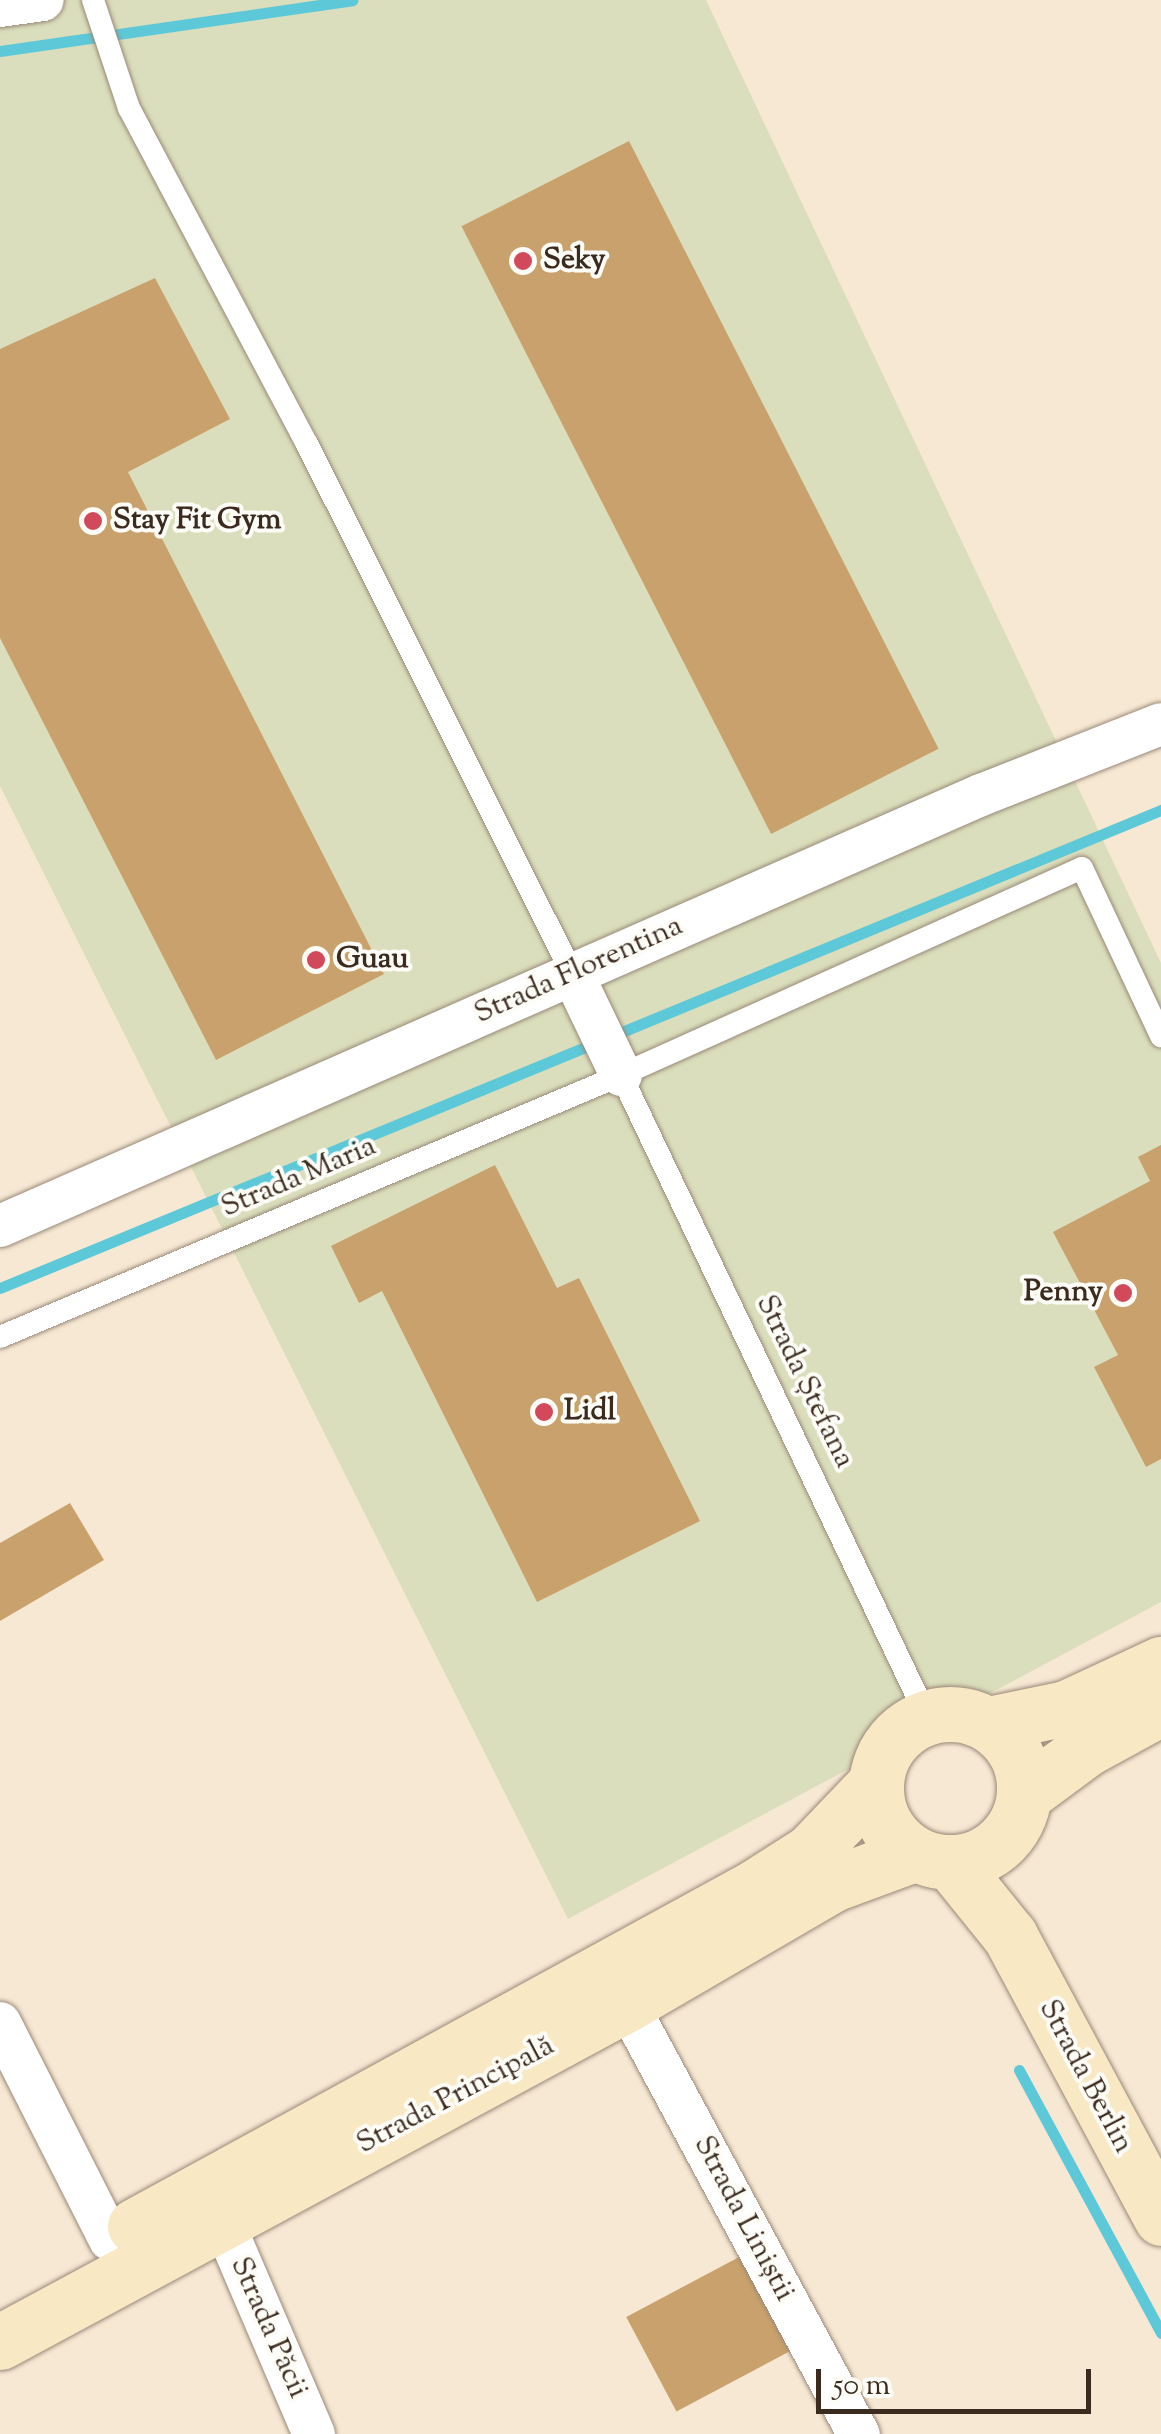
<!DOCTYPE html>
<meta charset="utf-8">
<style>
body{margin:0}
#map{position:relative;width:1161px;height:2434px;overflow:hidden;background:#f7e8d4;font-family:"Sorts Mill Goudy",serif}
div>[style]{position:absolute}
.built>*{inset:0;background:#dbdebc}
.stream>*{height:11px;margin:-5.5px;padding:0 5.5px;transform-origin:5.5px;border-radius:5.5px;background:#5dc8d8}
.building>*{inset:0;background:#c9a16c;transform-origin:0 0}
.roads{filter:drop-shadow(0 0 2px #998979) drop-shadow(0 0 2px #998979)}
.lane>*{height:22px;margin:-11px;padding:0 11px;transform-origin:11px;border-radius:11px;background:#fff}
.street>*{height:42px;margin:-21px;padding:0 21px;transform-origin:21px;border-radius:21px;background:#fff}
.secondary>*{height:55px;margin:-27.5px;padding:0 27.5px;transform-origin:27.5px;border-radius:27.5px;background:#f8e8c3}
.secondary>.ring{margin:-27.5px;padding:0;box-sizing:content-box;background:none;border:55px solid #f8e8c3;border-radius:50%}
.dots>*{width:28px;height:28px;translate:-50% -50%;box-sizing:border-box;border:5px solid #fdfcf7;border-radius:50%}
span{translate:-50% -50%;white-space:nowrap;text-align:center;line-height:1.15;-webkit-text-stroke:8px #fdfcf7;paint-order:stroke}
.poi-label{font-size:30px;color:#3b2a1e;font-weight:700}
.left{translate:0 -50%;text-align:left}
.right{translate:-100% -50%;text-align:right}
.street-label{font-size:30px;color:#3b2a1e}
.scale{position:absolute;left:816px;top:2369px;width:275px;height:45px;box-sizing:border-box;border:5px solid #3b2a1e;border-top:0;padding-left:12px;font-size:30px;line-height:35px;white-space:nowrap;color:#3b2a1e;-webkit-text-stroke:8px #fdfcf7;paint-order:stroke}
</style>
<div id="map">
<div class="built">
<i style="clip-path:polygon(43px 0,706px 0,1161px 963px,1161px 1602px,568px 1919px,0 786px,0 6px)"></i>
</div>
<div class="stream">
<i style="left:0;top:51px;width:356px;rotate:-8.2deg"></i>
<i style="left:0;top:1288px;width:1256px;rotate:-22.38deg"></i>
<i style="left:1019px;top:2070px;width:299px;rotate:61.6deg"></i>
</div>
<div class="building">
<i style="left:629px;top:141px;width:682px;height:188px;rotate:63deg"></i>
<i style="clip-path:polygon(155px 278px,230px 419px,128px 472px,384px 974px,216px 1060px,0 638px,0 349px)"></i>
<i style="clip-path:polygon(1161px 1145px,1161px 1459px,1146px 1467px,1094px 1367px,1118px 1355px,1053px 1232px,1150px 1181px,1138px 1157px)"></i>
<i style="clip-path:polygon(495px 1165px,557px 1288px,579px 1278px,700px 1521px,537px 1602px,382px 1291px,359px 1303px,331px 1246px)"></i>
<i style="clip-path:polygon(70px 1503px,104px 1560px,0 1621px,0 1543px)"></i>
<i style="left:741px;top:2256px;width:107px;height:130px;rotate:62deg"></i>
</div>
<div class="roads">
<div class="lane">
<i style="left:93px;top:0;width:114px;rotate:71.6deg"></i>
<i style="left:129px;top:108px;width:380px;rotate:62.1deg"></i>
<i style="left:307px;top:444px;width:592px;rotate:63.39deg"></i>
<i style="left:621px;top:1075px;width:711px;rotate:64.52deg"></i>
<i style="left:0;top:1337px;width:674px;rotate:-22.87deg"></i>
<i style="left:621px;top:1075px;width:505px;rotate:-24.18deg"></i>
<i style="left:1082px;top:868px;width:186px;rotate:64.8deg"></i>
</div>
<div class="street">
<i style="left:0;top:6px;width:43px;rotate:-7.9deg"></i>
<i style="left:572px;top:973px;width:113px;rotate:64.3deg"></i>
<i style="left:0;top:1226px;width:1072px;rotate:-23.72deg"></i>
<i style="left:981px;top:795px;width:193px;rotate:-21.5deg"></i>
<i style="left:627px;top:2004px;width:489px;rotate:61.7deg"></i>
<i style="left:0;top:2023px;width:243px;rotate:63.1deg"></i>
<i style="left:223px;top:2222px;width:231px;rotate:66.8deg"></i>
</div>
<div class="secondary">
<i class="ring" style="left:876px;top:1714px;width:93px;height:93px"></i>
<i style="left:989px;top:1724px;width:79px;rotate:-11.7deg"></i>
<i style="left:1066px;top:1708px;width:105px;rotate:-24.9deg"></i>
<i style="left:1025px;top:1794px;width:76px;rotate:-36.4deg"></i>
<i style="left:1086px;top:1749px;width:85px;rotate:-28.7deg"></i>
<i style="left:951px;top:1863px;width:94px;rotate:51.1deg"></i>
<i style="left:1010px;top:1936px;width:320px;rotate:61.8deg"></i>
<i style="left:135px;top:2226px;width:707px;rotate:-28.67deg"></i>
<i style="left:755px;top:1887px;width:67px;rotate:-32.7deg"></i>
<i style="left:811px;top:1851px;width:94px;rotate:-46.3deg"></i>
<i style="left:0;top:2342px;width:712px;rotate:-28.33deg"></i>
<i style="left:627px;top:2004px;width:238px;rotate:-30.2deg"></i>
<i style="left:833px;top:1884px;width:86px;rotate:-20.3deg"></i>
</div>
</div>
<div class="dots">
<i style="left:523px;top:261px;background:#d1495b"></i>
<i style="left:93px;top:521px;background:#d1495b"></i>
<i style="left:316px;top:960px;background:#d1495b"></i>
<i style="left:1123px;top:1293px;background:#d1495b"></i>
<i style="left:544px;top:1412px;background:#d1495b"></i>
</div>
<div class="poi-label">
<span class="left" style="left:543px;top:261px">Seky</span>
<span class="left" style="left:113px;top:521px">Stay Fit Gym</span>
<span class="left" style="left:336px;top:960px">Guau</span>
<span class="right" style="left:1103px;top:1293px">Penny</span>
<span class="left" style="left:564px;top:1412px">Lidl</span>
</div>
<div class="street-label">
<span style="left:579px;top:971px;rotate:-24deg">Strada Florentina</span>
<span style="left:299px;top:1178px;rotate:-23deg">Strada Maria</span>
<span style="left:804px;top:1382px;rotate:64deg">Strada Ștefana</span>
<span style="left:1085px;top:2077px;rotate:62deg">Strada Berlin</span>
<span style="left:456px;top:2096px;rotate:-28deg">Strada Principală</span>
<span style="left:743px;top:2219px;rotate:62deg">Strada Liniștii</span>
<span style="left:268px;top:2328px;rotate:66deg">Strada Păcii</span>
</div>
<div class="scale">50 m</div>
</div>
